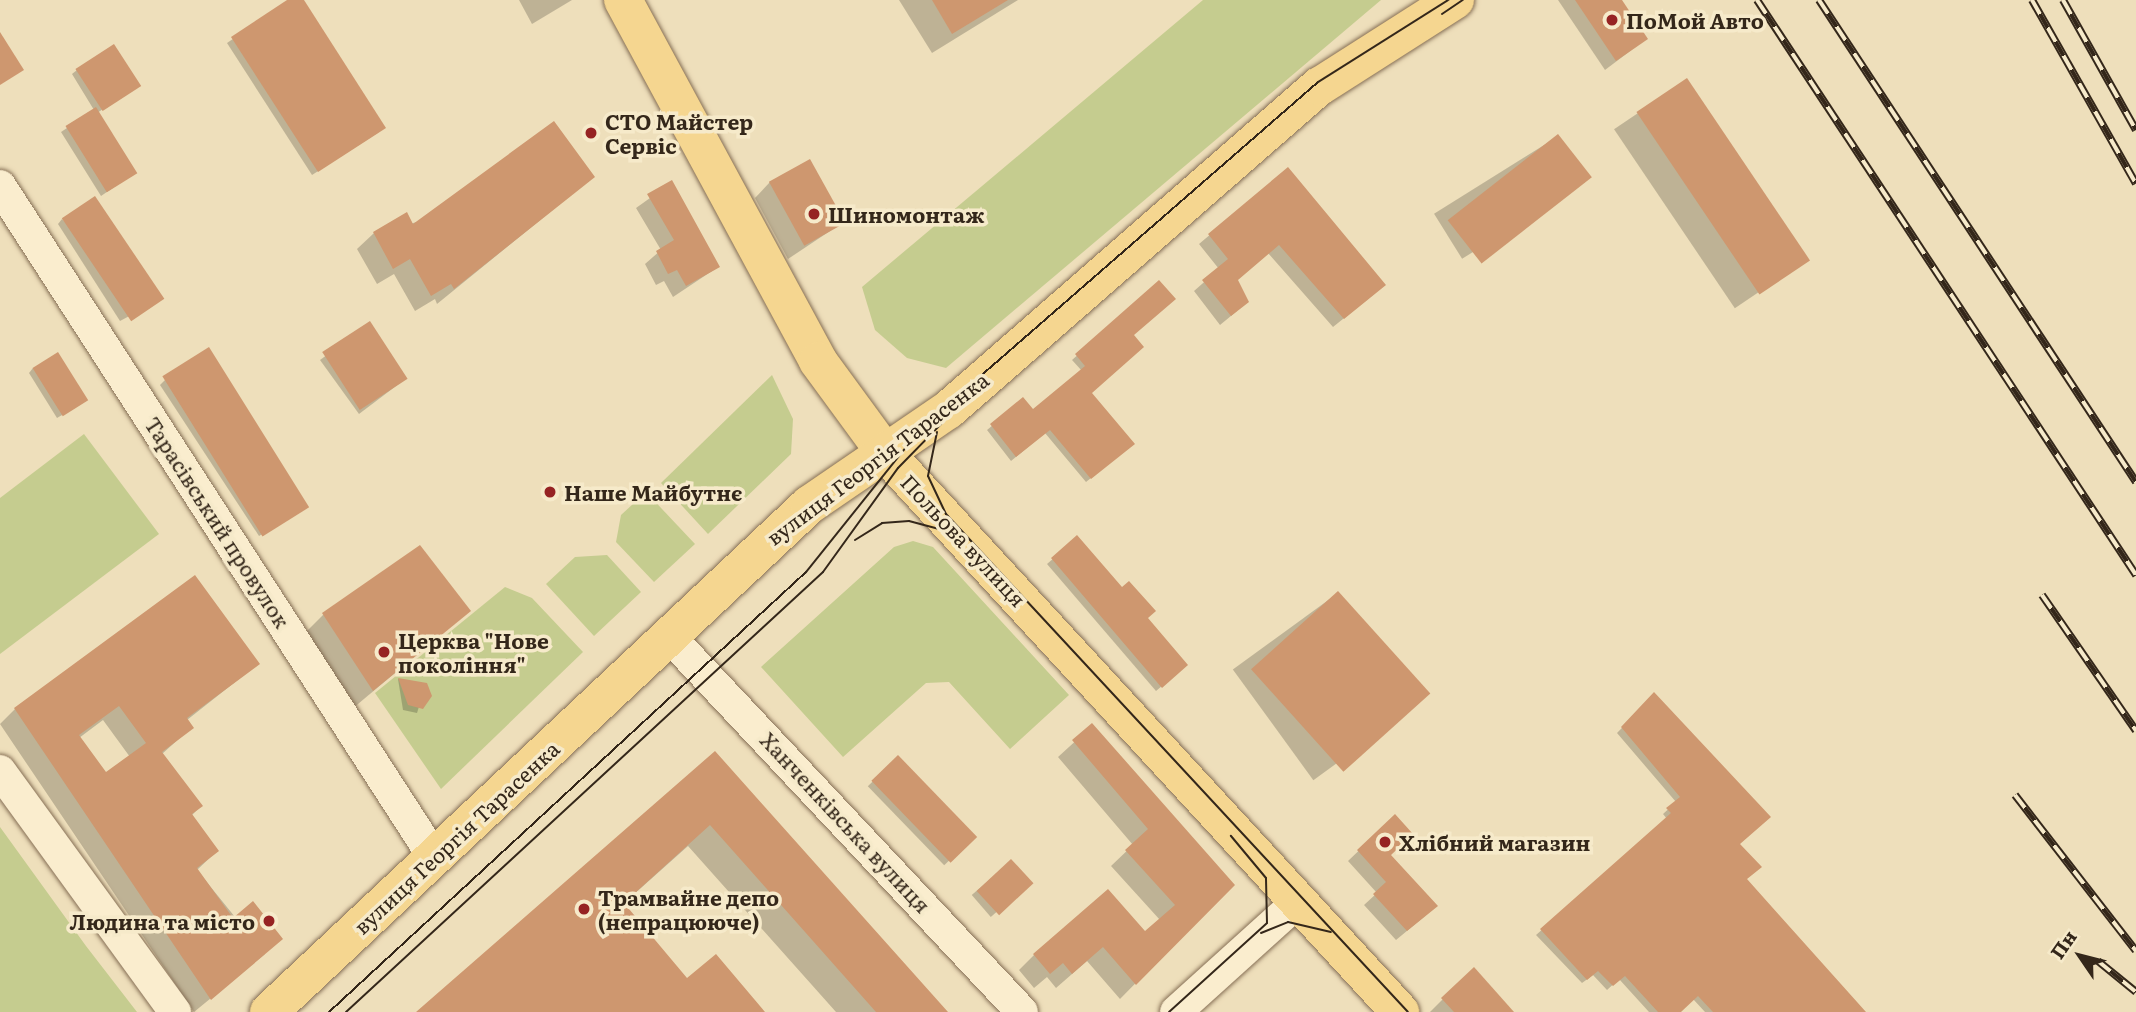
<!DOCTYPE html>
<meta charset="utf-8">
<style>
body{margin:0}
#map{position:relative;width:2136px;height:1012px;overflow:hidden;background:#eedfbb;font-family:Literata,serif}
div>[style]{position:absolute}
.green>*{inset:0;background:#c5cc8f}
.shadow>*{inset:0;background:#0003;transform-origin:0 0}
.building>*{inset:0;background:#ce976f;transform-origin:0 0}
.roads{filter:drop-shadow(0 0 2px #866f55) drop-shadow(0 0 2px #866f55)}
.minor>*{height:32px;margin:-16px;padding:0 16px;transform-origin:16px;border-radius:16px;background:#faedce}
.major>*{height:38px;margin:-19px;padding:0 19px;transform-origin:19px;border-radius:19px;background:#f5d690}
.tram>*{height:2px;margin:-1px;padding:0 1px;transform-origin:1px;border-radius:1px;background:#34271a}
.rail>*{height:8px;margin-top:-4px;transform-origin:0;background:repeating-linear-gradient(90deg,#f6eaca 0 16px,#34271a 0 32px);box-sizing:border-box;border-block:2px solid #34271a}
.dots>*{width:19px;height:19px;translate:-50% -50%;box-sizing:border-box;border:4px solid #f6eaca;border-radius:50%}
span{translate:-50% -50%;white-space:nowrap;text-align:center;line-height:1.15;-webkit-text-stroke:7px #f6eaca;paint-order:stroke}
.poi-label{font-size:21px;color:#34271a;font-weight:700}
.left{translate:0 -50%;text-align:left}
.right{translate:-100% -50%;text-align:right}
.street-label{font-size:21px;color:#34271a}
.north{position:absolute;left:2045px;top:921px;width:70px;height:70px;-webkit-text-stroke:5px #f6eaca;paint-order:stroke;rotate:305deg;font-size:19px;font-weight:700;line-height:28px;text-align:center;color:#34271a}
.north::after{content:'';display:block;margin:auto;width:24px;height:32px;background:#34271a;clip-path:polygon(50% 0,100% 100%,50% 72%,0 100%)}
</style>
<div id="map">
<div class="green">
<i style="clip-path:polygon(1203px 0,1381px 0,946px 368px,907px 358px,875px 330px,862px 287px)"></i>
<i style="clip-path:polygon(772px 375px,793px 419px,791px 454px,708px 534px,661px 483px)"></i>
<i style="clip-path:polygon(84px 434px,159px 534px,0 654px,0 498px)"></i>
<i style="clip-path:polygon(646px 492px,695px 544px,654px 582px,616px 542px,621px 515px)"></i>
<i style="clip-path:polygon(913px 541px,933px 547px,1069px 695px,1010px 749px,949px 682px,926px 683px,843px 757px,761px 667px,894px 547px)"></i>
<i style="clip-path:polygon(607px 555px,641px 592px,594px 636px,546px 584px,575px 557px)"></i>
<i style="clip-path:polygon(505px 587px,532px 598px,583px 652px,441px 789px,375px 693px)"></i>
<i style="clip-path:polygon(0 827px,86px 946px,137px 1012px,0 1012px)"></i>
</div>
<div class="shadow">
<i style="clip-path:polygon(290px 0,301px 0,379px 132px,312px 175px,227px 43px)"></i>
<i style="clip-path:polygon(519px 0,572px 0,532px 24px)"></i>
<i style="clip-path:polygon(899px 0,1018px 0,932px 53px)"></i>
<i style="clip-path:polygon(1558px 0,1620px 0,1646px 39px,1605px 70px)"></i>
<i style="clip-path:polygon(77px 70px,138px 86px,97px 113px,135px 173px,101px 196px,61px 132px,94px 110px,72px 74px)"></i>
<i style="left:1687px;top:80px;width:216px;height:88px;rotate:56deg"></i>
<i style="left:1557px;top:137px;width:53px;height:145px;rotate:58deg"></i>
<i style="clip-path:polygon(1288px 169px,1374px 294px,1333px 327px,1268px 253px,1236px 281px,1237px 311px,1220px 325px,1194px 291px,1219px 269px,1199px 244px)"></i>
<i style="clip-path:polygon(593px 177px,437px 304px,435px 299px,415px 311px,394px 274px,377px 284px,357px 249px,374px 233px)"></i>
<i style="clip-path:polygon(770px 182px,842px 223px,788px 259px,755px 198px)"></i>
<i style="clip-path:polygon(671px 183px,718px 267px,673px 297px,664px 281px,656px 285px,645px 264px,661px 250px,636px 208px)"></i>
<i style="clip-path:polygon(62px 219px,163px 298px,120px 321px,58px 224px)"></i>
<i style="clip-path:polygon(1159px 283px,1090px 393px,1128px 448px,1086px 482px,1045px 433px,1011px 461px,987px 430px,1023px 400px,1032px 411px,1082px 371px,1072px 360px)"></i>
<i style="clip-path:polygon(369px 324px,400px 383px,359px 414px,320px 360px)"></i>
<i style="clip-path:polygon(33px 368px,81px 404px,57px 418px,29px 373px)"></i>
<i style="clip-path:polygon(165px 380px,308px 507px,259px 536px,160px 385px)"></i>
<i style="clip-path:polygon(1077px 538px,1181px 670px,1156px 691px,1047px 564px)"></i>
<i style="left:1338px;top:593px;width:137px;height:130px;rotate:54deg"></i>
<i style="clip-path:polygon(469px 611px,352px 709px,303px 635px,323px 615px)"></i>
<i style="clip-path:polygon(evenodd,258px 664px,187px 720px,192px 727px,162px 754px,201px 806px,191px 816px,217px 851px,197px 870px,265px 954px,194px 1012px,0 724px,15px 709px,258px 664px,103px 720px,130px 757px,106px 774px,79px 738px,103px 720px)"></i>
<i style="clip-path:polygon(398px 679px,426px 684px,417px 713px,403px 710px)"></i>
<i style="clip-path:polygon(1654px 695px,1738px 845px,1745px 879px,1864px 1012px,1705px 1012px,1693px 999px,1679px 1012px,1649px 1012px,1619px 979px,1607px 990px,1593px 975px,1582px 983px,1536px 935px,1667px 819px,1663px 814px,1676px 802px,1617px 733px)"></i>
<i style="clip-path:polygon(1092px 726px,1233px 884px,1120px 999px,1087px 961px,1056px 988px,1047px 977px,1034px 988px,1019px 970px,1034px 955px,1145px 933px,1160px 920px,1111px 866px,1133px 845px,1058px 757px)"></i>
<i style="clip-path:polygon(715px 754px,946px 1012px,836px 1012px,688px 846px,623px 904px,687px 981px,763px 1012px,419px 1012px)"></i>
<i style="left:898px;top:757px;width:110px;height:42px;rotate:46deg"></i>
<i style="clip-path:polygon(1395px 816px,1389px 855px,1425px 916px,1396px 940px,1364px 905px,1377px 893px,1348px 861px)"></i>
<i style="left:1011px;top:861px;width:29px;height:52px;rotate:49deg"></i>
<i style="clip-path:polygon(1443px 999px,1509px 1012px,1430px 1012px)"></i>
</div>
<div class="building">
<i style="clip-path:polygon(287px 0,304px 0,386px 128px,318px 172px,231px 37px)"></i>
<i style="clip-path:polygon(932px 0,1008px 0,952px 34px)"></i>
<i style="clip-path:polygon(1575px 0,1622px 0,1648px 39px,1616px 61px)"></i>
<i style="clip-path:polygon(0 32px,24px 70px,0 85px)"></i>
<i style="left:114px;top:44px;width:50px;height:46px;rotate:57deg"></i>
<i style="left:1687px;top:78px;width:220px;height:61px;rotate:56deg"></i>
<i style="left:96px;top:107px;width:78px;height:36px;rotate:58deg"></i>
<i style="clip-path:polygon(554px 121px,595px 177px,454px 289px,451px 284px,431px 296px,410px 259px,393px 269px,373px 232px,407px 212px,413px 224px)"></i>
<i style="left:1558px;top:134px;width:55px;height:140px;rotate:52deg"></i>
<i style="left:810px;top:159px;width:73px;height:47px;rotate:61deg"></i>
<i style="clip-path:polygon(1288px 167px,1386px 285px,1344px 319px,1279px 245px,1238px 280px,1249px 302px,1231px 316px,1202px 280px,1228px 259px,1208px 234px)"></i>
<i style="clip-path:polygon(672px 180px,720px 267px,686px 286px,677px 270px,668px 274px,656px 251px,674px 240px,647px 194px)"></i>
<i style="left:95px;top:196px;width:124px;height:40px;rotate:56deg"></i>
<i style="clip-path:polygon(1159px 280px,1176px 299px,1134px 335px,1144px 347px,1092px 393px,1135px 444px,1091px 479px,1050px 430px,1016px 457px,990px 424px,1023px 397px,1033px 409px,1085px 366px,1075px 354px)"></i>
<i style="left:370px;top:321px;width:69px;height:57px;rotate:57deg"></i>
<i style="left:209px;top:347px;width:189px;height:55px;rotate:58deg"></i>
<i style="left:58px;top:352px;width:57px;height:30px;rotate:58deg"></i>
<i style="clip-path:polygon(1077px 535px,1122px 587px,1129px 581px,1156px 611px,1148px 618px,1188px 665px,1162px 688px,1051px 558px)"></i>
<i style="clip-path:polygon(420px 545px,471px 611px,373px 691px,322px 613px)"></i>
<i style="clip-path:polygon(evenodd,195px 575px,260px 664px,187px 718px,194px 728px,162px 752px,203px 806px,192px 814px,219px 851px,197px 868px,233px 918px,253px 901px,283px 939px,211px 1000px,14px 708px,195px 575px,119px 706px,146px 743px,106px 772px,79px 735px,119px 706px)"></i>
<i style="left:1338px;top:591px;width:138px;height:117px;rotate:48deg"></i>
<i style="clip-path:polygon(398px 678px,427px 683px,432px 696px,423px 709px,408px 705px)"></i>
<i style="clip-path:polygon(1654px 692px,1771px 817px,1740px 844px,1762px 867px,1747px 879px,1866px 1012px,1713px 1012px,1698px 996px,1681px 1012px,1658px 1012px,1625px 976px,1613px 986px,1598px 971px,1587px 980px,1540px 929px,1671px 813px,1666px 808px,1680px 797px,1621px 727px)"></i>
<i style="clip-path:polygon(1092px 723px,1235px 885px,1136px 985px,1103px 947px,1072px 974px,1063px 963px,1050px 974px,1033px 954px,1108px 889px,1145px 931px,1175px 905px,1125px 850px,1148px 829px,1072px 740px)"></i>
<i style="clip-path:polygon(715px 751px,948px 1012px,876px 1012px,710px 825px,624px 903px,687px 978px,716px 954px,765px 1012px,416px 1012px)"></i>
<i style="left:898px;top:755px;width:114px;height:37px;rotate:46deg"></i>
<i style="clip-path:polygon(1395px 814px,1413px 834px,1391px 855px,1438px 906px,1407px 931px,1373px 894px,1386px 882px,1357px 850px)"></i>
<i style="left:1011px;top:859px;width:33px;height:47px;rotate:47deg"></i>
<i style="clip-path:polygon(1474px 967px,1514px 1012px,1454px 1012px,1441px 998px)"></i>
</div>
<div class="roads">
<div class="minor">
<i style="left:0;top:186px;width:801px;rotate:57.12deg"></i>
<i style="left:668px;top:635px;width:517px;rotate:46.8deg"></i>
<i style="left:0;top:771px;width:298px;rotate:54deg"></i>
<i style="left:1176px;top:1012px;width:166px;rotate:-42.1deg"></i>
</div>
<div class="major">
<i style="left:623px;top:0;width:410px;rotate:61.6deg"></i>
<i style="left:818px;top:361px;width:115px;rotate:53.8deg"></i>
<i style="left:886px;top:454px;width:759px;rotate:47.35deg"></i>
<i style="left:269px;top:1012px;width:741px;rotate:-43.19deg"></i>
<i style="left:809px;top:505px;width:168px;rotate:-34.4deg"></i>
<i style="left:948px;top:410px;width:493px;rotate:-41.1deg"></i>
<i style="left:1320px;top:86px;width:160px;rotate:-32.5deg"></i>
</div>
</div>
<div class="tram">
<i style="left:1442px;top:14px;width:25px;rotate:-34deg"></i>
<i style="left:937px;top:432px;width:45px;rotate:101.6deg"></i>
<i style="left:928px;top:476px;width:42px;rotate:64.7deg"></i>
<i style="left:946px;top:514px;width:679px;rotate:47.15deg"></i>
<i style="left:855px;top:540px;width:32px;rotate:-32deg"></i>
<i style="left:882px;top:523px;width:27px;rotate:-4deg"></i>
<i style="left:909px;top:521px;width:34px;rotate:15deg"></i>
<i style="left:942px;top:530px;width:26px;rotate:37deg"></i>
<i style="left:1261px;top:933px;width:29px;rotate:-22deg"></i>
<i style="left:1288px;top:922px;width:44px;rotate:13.1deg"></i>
<i style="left:329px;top:1012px;width:649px;rotate:-42.69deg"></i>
<i style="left:806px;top:572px;width:186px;rotate:-51.3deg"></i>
<i style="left:922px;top:427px;width:525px;rotate:-41.06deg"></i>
<i style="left:1318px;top:82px;width:154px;rotate:-32.2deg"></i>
<i style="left:346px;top:1012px;width:649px;rotate:-42.69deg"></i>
<i style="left:823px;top:572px;width:128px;rotate:-54.2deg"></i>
<i style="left:898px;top:468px;width:66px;rotate:-45.6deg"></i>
<i style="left:1169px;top:1012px;width:132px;rotate:-42.2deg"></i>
<i style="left:1267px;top:923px;width:45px;rotate:-91.3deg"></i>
<i style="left:1266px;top:878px;width:55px;rotate:-129.8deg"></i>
</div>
<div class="rail">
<i style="left:1757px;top:0;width:689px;rotate:56.61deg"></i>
<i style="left:1819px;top:0;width:577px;rotate:56.67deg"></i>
<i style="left:2032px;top:0;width:211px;rotate:60.5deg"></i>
<i style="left:2063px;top:0;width:149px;rotate:60.7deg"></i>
<i style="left:2042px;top:595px;width:165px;rotate:55.3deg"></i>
<i style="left:2015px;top:795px;width:197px;rotate:52.2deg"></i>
<i style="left:2098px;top:961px;width:49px;rotate:39.2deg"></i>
</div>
<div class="dots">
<i style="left:1612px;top:20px;background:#962323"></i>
<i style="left:591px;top:133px;background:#962323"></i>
<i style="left:814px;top:214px;background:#962323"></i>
<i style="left:550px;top:492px;background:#962323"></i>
<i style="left:384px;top:652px;background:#962323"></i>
<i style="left:1385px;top:842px;background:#962323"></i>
<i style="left:584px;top:909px;background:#962323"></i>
<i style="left:269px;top:921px;background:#962323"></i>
</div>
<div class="poi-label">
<span class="left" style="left:1626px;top:20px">ПоМой Авто</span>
<span class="left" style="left:605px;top:133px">СТО Майстер<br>Сервіс</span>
<span class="left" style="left:828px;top:214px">Шиномонтаж</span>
<span class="left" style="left:564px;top:492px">Наше Майбутнє</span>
<span class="left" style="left:398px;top:652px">Церква "Нове<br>покоління"</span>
<span class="left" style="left:1399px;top:842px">Хлібний магазин</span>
<span class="left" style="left:598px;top:909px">Трамвайне депо<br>(непрацююче)</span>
<span class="right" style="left:255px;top:921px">Людина та місто</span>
</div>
<div class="street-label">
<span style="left:877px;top:458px;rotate:-37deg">вулиця Георгія Тарасенка</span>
<span style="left:218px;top:522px;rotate:57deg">Тарасівський провулок</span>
<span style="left:964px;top:540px;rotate:47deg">Польова вулиця</span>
<span style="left:846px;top:822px;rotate:47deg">Ханченківська вулиця</span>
<span style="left:456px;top:837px;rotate:-43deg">вулиця Георгія Тарасенка</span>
</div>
<div class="north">Пн</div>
</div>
